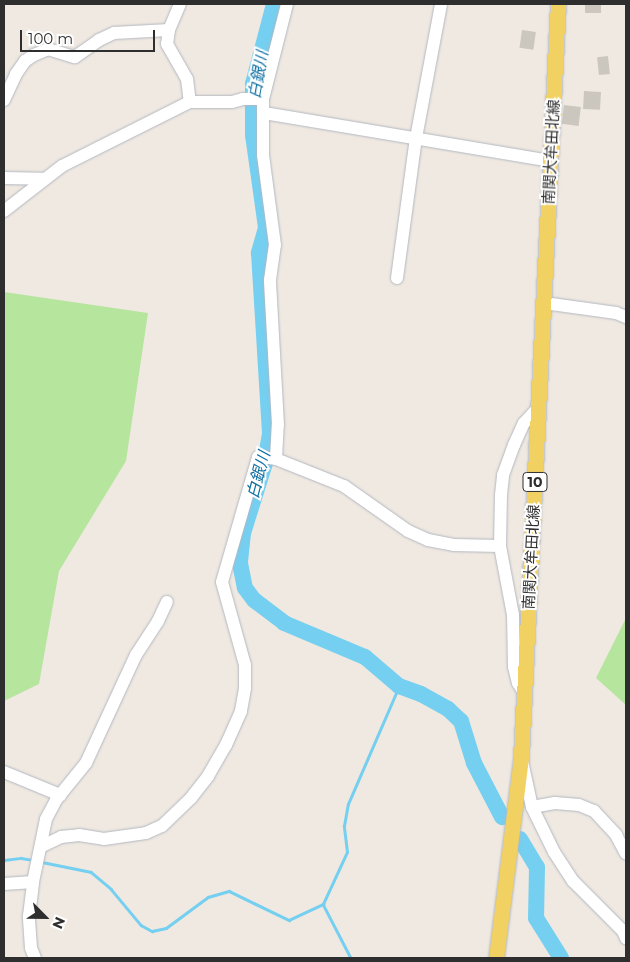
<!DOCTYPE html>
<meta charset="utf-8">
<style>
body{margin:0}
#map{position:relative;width:630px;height:962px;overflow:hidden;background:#efe9e1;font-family:Montserrat,"Noto Sans JP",sans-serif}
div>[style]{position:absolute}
.green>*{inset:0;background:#b6e59e}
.stream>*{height:2.5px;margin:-1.25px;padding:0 1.25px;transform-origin:1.25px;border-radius:1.25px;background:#75cff0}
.river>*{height:16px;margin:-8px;padding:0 8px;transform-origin:8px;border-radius:8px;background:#75cff0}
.building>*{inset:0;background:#cbc7bf;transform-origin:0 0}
.roads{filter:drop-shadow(0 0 1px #b4b7c1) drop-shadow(0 0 1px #b4b7c1)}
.minor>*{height:12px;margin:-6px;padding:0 6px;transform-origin:6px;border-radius:6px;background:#fff}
.major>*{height:15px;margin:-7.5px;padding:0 7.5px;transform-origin:7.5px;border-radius:7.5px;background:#f2d163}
span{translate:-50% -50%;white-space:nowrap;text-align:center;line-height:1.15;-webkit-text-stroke:4px #fff;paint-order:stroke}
.shield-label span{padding:1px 4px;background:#fff;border:1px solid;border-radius:4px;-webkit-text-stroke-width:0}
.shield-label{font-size:14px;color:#2e2e2e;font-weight:700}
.street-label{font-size:15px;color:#2e2e2e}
.water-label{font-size:16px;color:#0d6fa3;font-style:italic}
.frame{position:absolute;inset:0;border:5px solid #2e2e2e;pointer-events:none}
.north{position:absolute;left:20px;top:892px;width:50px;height:50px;-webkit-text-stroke:4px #fff;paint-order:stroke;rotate:113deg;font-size:14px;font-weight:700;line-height:20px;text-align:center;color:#2e2e2e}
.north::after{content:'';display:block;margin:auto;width:18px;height:22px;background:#2e2e2e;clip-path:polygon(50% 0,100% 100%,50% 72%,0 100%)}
.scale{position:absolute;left:20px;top:30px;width:135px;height:22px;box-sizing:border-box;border:2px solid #2e2e2e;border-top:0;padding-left:6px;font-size:15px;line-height:18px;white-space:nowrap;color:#2e2e2e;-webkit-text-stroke:4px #fff;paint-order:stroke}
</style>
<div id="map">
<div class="green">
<i style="clip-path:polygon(4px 292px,148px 313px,126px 461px,59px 571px,39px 684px,4px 701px)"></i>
<i style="clip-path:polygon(626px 618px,626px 705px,596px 678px)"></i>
</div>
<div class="stream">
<i style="left:4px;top:860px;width:17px;rotate:-7deg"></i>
<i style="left:21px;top:858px;width:13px;rotate:9deg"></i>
<i style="left:42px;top:862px;width:50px;rotate:11.5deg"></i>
<i style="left:91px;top:872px;width:26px;rotate:40deg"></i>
<i style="left:111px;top:889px;width:47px;rotate:50.2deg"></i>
<i style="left:141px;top:925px;width:13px;rotate:29deg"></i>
<i style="left:152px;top:931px;width:14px;rotate:-12deg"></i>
<i style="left:166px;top:928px;width:52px;rotate:-36.4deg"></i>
<i style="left:208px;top:897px;width:22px;rotate:-16deg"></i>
<i style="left:229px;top:891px;width:67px;rotate:25.8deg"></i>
<i style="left:289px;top:920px;width:38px;rotate:-25deg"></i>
<i style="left:323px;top:904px;width:57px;rotate:-65.2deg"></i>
<i style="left:347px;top:852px;width:26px;rotate:-97deg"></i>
<i style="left:344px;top:826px;width:22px;rotate:-80deg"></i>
<i style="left:348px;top:804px;width:129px;rotate:-66.6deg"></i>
<i style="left:323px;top:904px;width:61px;rotate:62.6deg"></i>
</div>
<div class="river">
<i style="left:274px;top:4px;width:83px;rotate:104.7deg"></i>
<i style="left:253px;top:84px;width:51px;rotate:90deg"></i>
<i style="left:253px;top:135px;width:94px;rotate:82deg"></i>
<i style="left:266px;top:228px;width:26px;rotate:106deg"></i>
<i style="left:259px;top:253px;width:181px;rotate:86.5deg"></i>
<i style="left:270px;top:434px;width:29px;rotate:100deg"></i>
<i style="left:265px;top:463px;width:73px;rotate:107.4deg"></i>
<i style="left:243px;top:533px;width:30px;rotate:96deg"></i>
<i style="left:240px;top:563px;width:25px;rotate:79deg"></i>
<i style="left:245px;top:588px;width:15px;rotate:53deg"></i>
<i style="left:254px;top:600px;width:38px;rotate:37deg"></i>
<i style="left:284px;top:623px;width:88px;rotate:22.8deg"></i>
<i style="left:365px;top:657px;width:45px;rotate:40.5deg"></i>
<i style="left:399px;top:686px;width:23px;rotate:20deg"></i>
<i style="left:421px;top:694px;width:31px;rotate:29deg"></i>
<i style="left:448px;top:709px;width:18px;rotate:43deg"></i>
<i style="left:461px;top:721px;width:44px;rotate:72.8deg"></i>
<i style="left:474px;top:763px;width:61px;rotate:62.6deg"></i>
<i style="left:520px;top:839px;width:33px;rotate:59deg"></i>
<i style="left:537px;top:867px;width:51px;rotate:91.1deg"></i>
<i style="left:536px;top:918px;width:47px;rotate:58deg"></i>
</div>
<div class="building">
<i style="left:585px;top:4px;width:16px;height:9px"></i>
<i style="left:522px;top:30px;width:14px;height:18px;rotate:8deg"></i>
<i style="left:608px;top:56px;width:18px;height:11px;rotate:84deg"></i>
<i style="left:584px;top:91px;width:17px;height:18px;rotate:3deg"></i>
<i style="left:564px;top:105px;width:17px;height:19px;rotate:7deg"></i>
</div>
<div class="roads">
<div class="minor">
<i style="left:180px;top:4px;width:28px;rotate:113deg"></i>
<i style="left:169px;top:30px;width:14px;rotate:98deg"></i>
<i style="left:167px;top:44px;width:40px;rotate:60.3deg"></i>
<i style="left:187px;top:79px;width:23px;rotate:83deg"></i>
<i style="left:4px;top:100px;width:29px;rotate:-65deg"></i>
<i style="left:16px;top:74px;width:16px;rotate:-55deg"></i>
<i style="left:25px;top:61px;width:11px;rotate:-34deg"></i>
<i style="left:34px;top:55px;width:15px;rotate:-23deg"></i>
<i style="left:48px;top:49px;width:28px;rotate:17deg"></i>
<i style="left:75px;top:57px;width:29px;rotate:-35deg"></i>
<i style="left:99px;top:40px;width:17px;rotate:-25deg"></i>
<i style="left:114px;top:33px;width:55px;rotate:-3.1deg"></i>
<i style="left:264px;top:113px;width:290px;rotate:9.5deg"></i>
<i style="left:4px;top:178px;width:39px;rotate:1deg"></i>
<i style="left:4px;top:211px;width:73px;rotate:-37.8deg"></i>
<i style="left:62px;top:166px;width:143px;rotate:-26.6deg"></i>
<i style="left:190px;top:102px;width:42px"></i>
<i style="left:232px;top:102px;width:11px;rotate:-15deg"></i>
<i style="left:243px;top:99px;width:20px"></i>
<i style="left:397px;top:278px;width:141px;rotate:-82.3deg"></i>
<i style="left:416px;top:138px;width:136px;rotate:-79.4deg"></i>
<i style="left:544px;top:303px;width:73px;rotate:7.9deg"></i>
<i style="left:616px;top:313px;width:11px;rotate:22deg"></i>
<i style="left:276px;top:459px;width:73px;rotate:21.7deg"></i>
<i style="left:344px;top:486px;width:78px;rotate:35.1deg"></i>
<i style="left:408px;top:531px;width:22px;rotate:24deg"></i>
<i style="left:428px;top:540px;width:26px;rotate:11deg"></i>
<i style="left:454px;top:545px;width:46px;rotate:1.2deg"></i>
<i style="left:525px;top:694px;width:13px;rotate:-122deg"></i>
<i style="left:518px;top:683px;width:16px;rotate:-104deg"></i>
<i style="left:514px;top:667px;width:52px;rotate:-91.1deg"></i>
<i style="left:513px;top:615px;width:70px;rotate:-100.7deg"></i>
<i style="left:500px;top:546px;width:51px;rotate:-88.9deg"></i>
<i style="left:501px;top:495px;width:20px;rotate:-84deg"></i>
<i style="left:503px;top:475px;width:32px;rotate:-70deg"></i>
<i style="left:514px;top:445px;width:24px;rotate:-66deg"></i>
<i style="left:524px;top:423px;width:22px;rotate:-47deg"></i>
<i style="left:522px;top:761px;width:47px;rotate:77.7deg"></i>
<i style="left:532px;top:807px;width:50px;rotate:63.9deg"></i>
<i style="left:554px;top:852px;width:35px;rotate:57deg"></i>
<i style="left:573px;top:881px;width:71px;rotate:45deg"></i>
<i style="left:623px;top:931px;width:8px;rotate:67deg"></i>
<i style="left:4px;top:772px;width:61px;rotate:22.3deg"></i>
<i style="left:532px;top:807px;width:23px;rotate:-10deg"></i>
<i style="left:555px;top:803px;width:24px;rotate:5deg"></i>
<i style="left:579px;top:805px;width:16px;rotate:22deg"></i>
<i style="left:594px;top:811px;width:33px;rotate:47deg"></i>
<i style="left:616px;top:835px;width:21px;rotate:62deg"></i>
<i style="left:42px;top:846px;width:21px;rotate:-25deg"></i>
<i style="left:61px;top:837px;width:18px;rotate:-6deg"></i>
<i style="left:79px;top:835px;width:25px;rotate:9deg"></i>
<i style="left:104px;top:839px;width:42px;rotate:-8.1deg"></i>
<i style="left:146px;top:833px;width:17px;rotate:-24deg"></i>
<i style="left:162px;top:826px;width:40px;rotate:-44deg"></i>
<i style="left:191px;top:798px;width:28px;rotate:-52deg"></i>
<i style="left:208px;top:776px;width:36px;rotate:-60deg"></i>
<i style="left:226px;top:745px;width:37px;rotate:-66deg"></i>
<i style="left:241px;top:711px;width:23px;rotate:-80deg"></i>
<i style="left:245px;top:688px;width:23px;rotate:-90deg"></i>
<i style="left:245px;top:665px;width:86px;rotate:-105.5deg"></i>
<i style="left:222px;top:582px;width:130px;rotate:-73.9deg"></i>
<i style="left:258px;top:457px;width:18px;rotate:6deg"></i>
<i style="left:276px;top:459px;width:34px;rotate:-87deg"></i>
<i style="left:278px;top:425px;width:145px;rotate:-93.2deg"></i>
<i style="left:270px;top:280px;width:35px;rotate:-82deg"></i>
<i style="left:275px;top:245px;width:91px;rotate:-97.6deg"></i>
<i style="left:263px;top:155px;width:56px;rotate:-90deg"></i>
<i style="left:263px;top:99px;width:98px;rotate:-75.8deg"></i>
<i style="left:4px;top:884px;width:29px;rotate:-4deg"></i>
<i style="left:35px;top:958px;width:11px;rotate:-112deg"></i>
<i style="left:31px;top:948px;width:32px;rotate:-94deg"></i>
<i style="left:29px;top:916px;width:34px;rotate:-83deg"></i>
<i style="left:33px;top:882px;width:64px;rotate:-78.3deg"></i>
<i style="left:46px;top:819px;width:21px;rotate:-62deg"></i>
<i style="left:56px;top:800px;width:48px;rotate:-51deg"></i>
<i style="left:86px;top:763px;width:119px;rotate:-65.2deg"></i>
<i style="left:136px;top:655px;width:40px;rotate:-57.1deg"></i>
<i style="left:158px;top:621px;width:21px;rotate:-65deg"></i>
</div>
<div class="major">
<i style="left:496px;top:958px;width:203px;rotate:-82.9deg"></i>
<i style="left:521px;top:757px;width:754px;rotate:-87.19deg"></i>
</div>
</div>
<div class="shield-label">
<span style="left:535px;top:482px">10</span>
</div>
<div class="street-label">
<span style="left:551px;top:152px;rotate:-87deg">南関大牟田北線</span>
<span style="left:531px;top:557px;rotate:-87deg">南関大牟田北線</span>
</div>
<div class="water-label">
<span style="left:259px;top:75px;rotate:-80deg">白銀川</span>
<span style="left:259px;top:475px;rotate:-75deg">白銀川</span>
</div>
<div class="frame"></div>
<div class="north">N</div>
<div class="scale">100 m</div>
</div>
